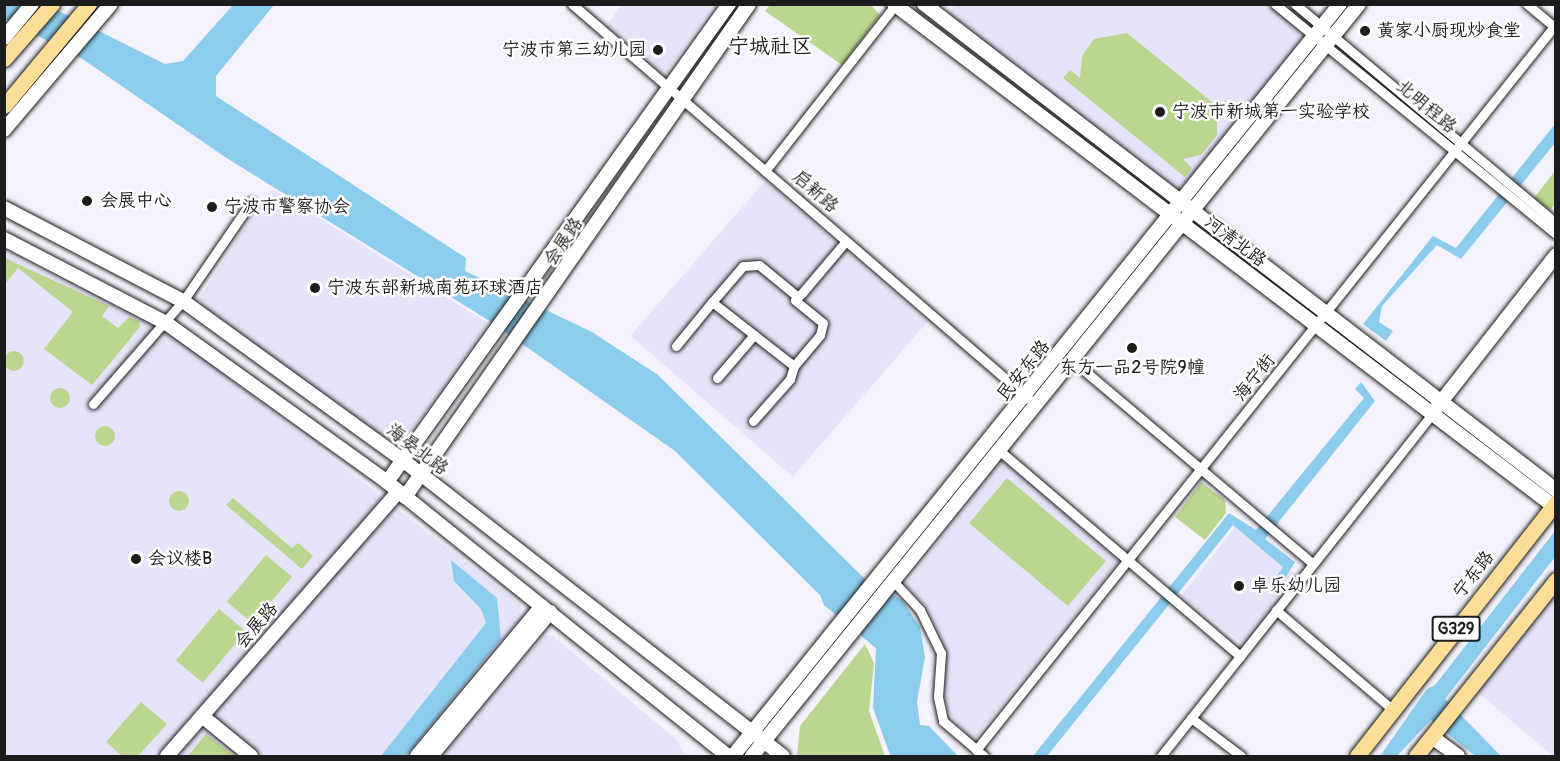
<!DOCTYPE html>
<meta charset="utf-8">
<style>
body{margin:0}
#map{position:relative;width:1560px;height:761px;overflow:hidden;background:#f4f3fd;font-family:Pangolin,"LXGW WenKai TC",sans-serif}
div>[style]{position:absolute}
.built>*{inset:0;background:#e6e4fa;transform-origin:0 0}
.green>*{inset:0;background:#bbd68e;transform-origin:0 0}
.round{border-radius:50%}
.water>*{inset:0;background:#8ccded}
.roads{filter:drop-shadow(0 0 2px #1c1c1c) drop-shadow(0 0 2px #1c1c1c)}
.street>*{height:9px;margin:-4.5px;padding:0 4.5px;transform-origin:4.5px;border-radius:4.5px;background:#fff}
.secondary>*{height:14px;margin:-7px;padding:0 7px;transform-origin:7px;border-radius:7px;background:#fff}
.primary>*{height:15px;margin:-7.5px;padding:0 7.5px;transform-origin:7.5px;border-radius:7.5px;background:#fdde96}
.dots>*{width:16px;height:16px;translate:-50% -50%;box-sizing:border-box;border:3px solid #fff;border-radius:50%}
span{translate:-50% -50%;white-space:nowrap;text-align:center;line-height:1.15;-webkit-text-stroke:5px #fff;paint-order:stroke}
.shield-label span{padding:2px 4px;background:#fff;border:2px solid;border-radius:4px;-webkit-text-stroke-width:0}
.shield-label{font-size:16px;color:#1c1c1c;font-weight:700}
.poi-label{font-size:18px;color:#1c1c1c}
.left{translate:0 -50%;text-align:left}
.right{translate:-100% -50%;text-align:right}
.street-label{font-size:18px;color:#1c1c1c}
.quarter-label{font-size:21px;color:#1c1c1c}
.frame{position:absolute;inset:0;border:6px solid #1c1c1c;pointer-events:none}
</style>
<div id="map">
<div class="built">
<i style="clip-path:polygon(956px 4px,1269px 5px,1295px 24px,1302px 42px,1183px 188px,1170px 188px,948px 14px)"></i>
<i style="clip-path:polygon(622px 5px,622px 4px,714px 5px,664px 75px,606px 26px)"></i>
<i style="left:765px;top:181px;width:215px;height:205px;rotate:41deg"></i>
<i style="clip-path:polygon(274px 190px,488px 323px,409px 435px,384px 438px,261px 353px,198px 300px,267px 193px)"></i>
<i style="clip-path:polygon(5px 253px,176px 337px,520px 604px,523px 619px,411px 756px,5px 756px)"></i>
<i style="clip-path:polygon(1003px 459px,1119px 561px,972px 742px,947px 709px,941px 636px,925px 605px,905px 585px)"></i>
<i style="left:1235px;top:527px;width:81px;height:87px;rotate:38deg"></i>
<i style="clip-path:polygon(1555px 595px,1555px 756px,1553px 756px,1476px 691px)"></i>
<i style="clip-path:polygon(545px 635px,553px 636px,677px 740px,685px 756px,441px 756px)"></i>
</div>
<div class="green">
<i style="clip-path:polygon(870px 4px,880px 15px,842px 65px,765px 11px,770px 5px)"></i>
<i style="clip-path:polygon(1127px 33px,1217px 106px,1217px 135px,1201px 155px,1183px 159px,1192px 168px,1185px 177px,1063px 78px,1070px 70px,1080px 78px,1082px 56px,1094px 39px)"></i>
<i style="clip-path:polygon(1555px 171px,1555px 204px,1550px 210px,1534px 198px)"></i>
<i style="clip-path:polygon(5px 258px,109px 306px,102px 316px,118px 328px,129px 317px,139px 321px,140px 327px,92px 385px,44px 349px,73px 312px,18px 268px,5px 284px)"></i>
<i class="round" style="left:4px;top:351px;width:20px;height:20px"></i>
<i class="round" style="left:50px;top:388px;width:20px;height:20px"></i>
<i class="round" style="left:95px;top:426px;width:20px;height:20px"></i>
<i style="left:1007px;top:478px;width:129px;height:59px;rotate:40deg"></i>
<i style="clip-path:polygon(1201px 482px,1225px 500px,1226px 513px,1205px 540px,1175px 517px)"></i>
<i class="round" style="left:169px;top:491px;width:20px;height:20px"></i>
<i style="clip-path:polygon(233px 498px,292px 548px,298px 543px,313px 556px,302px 569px,226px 505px)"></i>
<i style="left:266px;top:555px;width:34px;height:61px;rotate:40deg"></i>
<i style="left:219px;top:609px;width:35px;height:67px;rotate:40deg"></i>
<i style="clip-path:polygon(865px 644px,874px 663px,869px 711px,885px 756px,797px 756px,800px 726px)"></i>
<i style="clip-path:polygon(141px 702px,167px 724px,138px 756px,122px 756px,106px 742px)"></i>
<i style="clip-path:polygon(206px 734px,234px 756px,188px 756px)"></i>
</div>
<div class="water">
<i style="clip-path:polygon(4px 5px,47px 5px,165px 64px,183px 61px,233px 5px,274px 5px,216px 76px,216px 96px,466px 258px,465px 271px,592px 332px,658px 375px,865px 579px,902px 600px,920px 627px,925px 657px,917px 702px,920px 725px,929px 726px,958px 756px,890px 755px,873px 708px,876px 648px,824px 605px,820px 595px,675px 451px,488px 320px,225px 157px,81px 58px,5px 19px)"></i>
<i style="clip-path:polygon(1555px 124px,1555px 143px,1461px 259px,1437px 245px,1382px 306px,1379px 322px,1393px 331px,1386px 341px,1363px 324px,1433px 236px,1456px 248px)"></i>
<i style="clip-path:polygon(1361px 382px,1375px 401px,1265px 539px,1295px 562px,1276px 593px,1269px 588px,1283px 567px,1233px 525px,1047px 756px,1033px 756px,1229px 513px,1256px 530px,1364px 398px,1355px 389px)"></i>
<i style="clip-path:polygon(1555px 531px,1555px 557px,1445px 699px,1501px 756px,1475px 756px,1431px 720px,1397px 756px,1380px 756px,1427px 689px,1435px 685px)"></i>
<i style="clip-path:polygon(451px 560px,497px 598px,501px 639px,406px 756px,381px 756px,486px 623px,481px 609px,454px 581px)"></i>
</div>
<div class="roads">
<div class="street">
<i style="left:572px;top:4px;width:604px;rotate:40.84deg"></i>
<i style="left:1275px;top:4px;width:363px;rotate:39.3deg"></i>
<i style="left:1295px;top:4px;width:341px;rotate:40deg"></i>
<i style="left:1527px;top:4px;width:38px;rotate:40deg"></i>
<i style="left:765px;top:171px;width:211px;rotate:-51.9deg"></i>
<i style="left:798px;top:297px;width:50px;rotate:-140.6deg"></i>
<i style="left:759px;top:265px;width:16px;rotate:176deg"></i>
<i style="left:743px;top:266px;width:48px;rotate:130.7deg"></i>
<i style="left:712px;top:302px;width:104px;rotate:38deg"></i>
<i style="left:794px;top:366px;width:40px;rotate:-50deg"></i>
<i style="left:820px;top:335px;width:12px;rotate:-76deg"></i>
<i style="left:823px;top:323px;width:36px;rotate:-141deg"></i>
<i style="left:795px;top:300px;width:10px;rotate:-45deg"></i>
<i style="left:802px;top:293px;width:68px;rotate:-49.8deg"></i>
<i style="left:676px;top:346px;width:57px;rotate:-50.7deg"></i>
<i style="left:1073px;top:361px;width:314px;rotate:40.2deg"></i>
<i style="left:717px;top:378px;width:57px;rotate:-49.3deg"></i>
<i style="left:93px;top:404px;width:137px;rotate:-48.9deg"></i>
<i style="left:183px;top:301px;width:120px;rotate:-55.5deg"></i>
<i style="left:753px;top:421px;width:56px;rotate:-48.6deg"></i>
<i style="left:790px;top:379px;width:14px;rotate:-73deg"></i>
<i style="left:1000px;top:451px;width:316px;rotate:40.5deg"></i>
<i style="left:894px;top:582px;width:38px;rotate:47deg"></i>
<i style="left:920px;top:610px;width:48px;rotate:64deg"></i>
<i style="left:941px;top:653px;width:44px;rotate:93.9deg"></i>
<i style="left:938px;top:697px;width:25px;rotate:78deg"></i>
<i style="left:943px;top:721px;width:54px;rotate:40.5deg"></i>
<i style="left:1276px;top:610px;width:154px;rotate:40.5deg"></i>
<i style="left:1191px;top:718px;width:63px;rotate:37.2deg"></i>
<i style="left:976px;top:750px;width:929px;rotate:-51.38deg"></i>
<i style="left:1161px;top:756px;width:436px;rotate:-51.6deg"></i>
</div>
<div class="secondary">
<i style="left:894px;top:4px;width:832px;rotate:37.28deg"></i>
<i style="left:924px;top:4px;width:797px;rotate:37.56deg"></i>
<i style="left:4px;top:38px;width:44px;rotate:-50.5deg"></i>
<i style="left:4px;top:130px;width:165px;rotate:-49.7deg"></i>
<i style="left:4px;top:208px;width:202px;rotate:27.5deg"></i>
<i style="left:183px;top:301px;width:273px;rotate:35.9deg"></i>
<i style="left:404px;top:461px;width:480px;rotate:37.9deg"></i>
<i style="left:4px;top:239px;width:182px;rotate:27.4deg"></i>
<i style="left:166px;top:323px;width:272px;rotate:35.7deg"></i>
<i style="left:387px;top:482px;width:437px;rotate:38.8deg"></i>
<i style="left:1437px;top:407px;width:193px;rotate:-51.9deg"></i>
<i style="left:387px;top:482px;width:588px;rotate:-54.42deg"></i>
<i style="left:405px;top:497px;width:601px;rotate:-55.09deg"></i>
<i style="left:202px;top:716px;width:63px;rotate:39.2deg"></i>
<i style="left:1432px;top:737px;width:32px;rotate:36deg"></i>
<i style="left:167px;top:756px;width:351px;rotate:-48.8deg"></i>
<i style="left:417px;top:756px;width:195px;rotate:-50.2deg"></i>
<i style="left:431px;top:756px;width:187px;rotate:-50.4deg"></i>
<i style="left:733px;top:756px;width:966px;rotate:-51.09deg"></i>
<i style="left:752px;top:756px;width:966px;rotate:-51.09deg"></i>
</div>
<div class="primary">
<i style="left:4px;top:59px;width:73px;rotate:-48.9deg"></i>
<i style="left:4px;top:106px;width:133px;rotate:-50.2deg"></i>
<i style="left:1357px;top:756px;width:323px;rotate:-51.9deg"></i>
<i style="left:1416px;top:756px;width:225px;rotate:-51.5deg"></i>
</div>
</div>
<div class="dots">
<i style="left:1365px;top:31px;background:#1c1c1c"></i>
<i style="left:658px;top:50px;background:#1c1c1c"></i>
<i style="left:1160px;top:112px;background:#1c1c1c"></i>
<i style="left:87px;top:201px;background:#1c1c1c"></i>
<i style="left:212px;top:207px;background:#1c1c1c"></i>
<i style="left:315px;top:288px;background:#1c1c1c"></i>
<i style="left:1132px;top:348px;background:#1c1c1c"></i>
<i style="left:136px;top:559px;background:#1c1c1c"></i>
<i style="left:1239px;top:586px;background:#1c1c1c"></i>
</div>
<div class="shield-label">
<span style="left:1456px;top:629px">G329</span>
</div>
<div class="poi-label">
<span class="left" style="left:1377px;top:31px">黄家小厨现炒食堂</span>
<span class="right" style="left:646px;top:50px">宁波市第三幼儿园</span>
<span class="left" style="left:1172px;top:112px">宁波市新城第一实验学校</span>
<span class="left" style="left:100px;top:201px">会展中心</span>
<span class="left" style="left:224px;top:207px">宁波市警察协会</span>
<span class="left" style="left:327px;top:288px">宁波东部新城南苑环球酒店</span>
<span style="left:1132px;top:368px">东方一品2号院9幢</span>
<span class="left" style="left:148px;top:559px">会议楼B</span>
<span class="left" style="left:1251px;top:586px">卓乐幼儿园</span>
</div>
<div class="street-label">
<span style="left:1426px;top:107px;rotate:40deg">北明程路</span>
<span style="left:815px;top:192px;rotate:41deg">启新路</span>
<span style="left:564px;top:242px;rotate:-56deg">会展路</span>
<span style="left:1235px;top:242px;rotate:37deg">河清北路</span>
<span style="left:1024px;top:371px;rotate:-51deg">民安东路</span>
<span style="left:1255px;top:378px;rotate:-51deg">海宁街</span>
<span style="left:417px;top:450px;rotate:37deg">海晏北路</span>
<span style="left:1474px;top:575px;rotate:-52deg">宁东路</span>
<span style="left:257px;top:626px;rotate:-49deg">会展路</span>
</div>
<div class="quarter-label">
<span style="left:770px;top:47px">宁城社区</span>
</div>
<div class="frame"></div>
</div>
